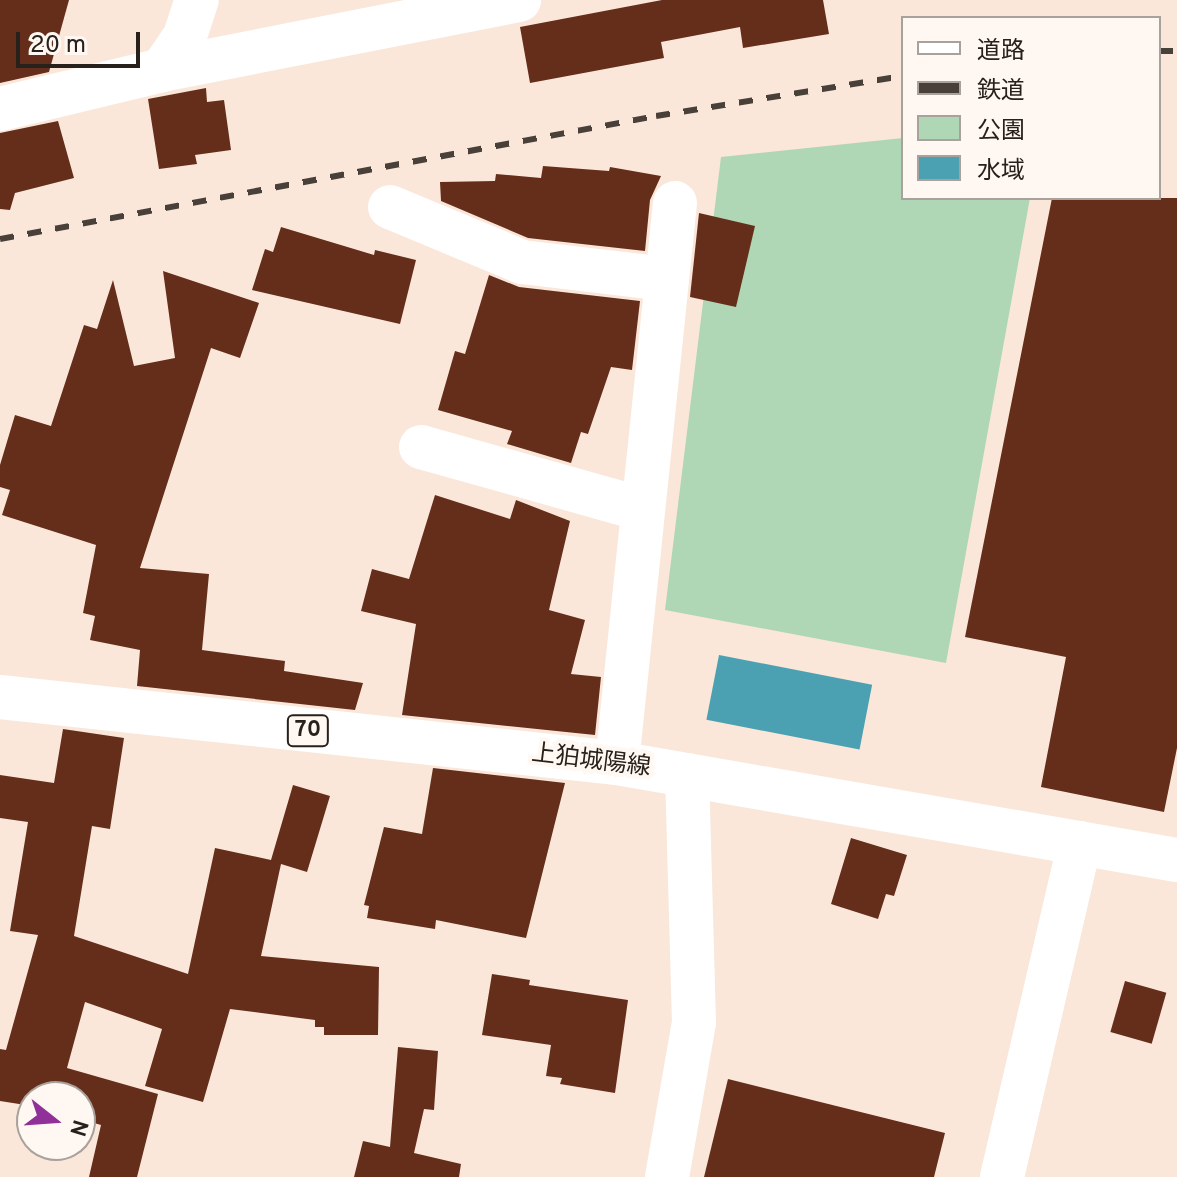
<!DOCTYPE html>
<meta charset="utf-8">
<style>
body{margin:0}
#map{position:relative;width:1177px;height:1177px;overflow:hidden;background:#fae7da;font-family:Overpass,"Noto Sans JP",sans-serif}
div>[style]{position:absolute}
.green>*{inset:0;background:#afd7b5}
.water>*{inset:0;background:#4ba1b1;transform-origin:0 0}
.building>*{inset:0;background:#652e1b;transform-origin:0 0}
.minor>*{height:44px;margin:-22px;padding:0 22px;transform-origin:22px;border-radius:22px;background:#fff}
.major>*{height:44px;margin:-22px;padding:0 22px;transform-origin:22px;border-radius:22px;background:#fff}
.rail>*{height:6px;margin-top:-3px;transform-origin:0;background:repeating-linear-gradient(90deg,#49403a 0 14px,transparent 0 28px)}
span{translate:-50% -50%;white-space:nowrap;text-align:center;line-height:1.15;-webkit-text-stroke:8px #fff7f1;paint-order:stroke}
.shield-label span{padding:2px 6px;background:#fff7f1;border:2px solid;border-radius:6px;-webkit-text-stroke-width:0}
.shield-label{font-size:22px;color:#27201b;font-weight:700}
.street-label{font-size:24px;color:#27201b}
.legend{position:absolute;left:901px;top:16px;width:260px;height:184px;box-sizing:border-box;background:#fff7f1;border:2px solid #a9a19b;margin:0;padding:10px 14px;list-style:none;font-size:24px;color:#27201b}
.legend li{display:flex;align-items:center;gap:16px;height:40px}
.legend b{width:40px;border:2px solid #a9a19b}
.north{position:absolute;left:16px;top:1081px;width:80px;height:80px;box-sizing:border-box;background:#fff7f1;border:2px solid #a9a19b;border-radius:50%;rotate:107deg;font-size:22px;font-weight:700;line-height:32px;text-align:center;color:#27201b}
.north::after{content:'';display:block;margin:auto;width:28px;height:36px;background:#90319a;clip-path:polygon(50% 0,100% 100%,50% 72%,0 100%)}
.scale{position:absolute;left:16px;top:32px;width:124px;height:36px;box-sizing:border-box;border:4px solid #27201b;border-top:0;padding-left:10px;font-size:24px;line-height:28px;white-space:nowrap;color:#27201b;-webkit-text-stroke:6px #fff7f1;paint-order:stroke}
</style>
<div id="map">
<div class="green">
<i style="clip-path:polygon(903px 138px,903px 198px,1030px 198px,946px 663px,665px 610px,721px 157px)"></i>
</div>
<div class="water">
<i style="left:719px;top:655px;width:156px;height:66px;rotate:11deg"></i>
</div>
<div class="building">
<i style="clip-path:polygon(0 0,69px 0,49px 72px,0 83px)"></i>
<i style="clip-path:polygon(662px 0,823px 0,829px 34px,743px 48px,740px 27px,661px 42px,664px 58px,530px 83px,520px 27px)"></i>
<i style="clip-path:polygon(206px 88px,207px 102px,224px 100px,231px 150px,195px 155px,197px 164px,159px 169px,148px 99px)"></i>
<i style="clip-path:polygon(58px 121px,74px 178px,15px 193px,10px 210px,0 209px,0 133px)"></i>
<i style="clip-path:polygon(543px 166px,609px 171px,610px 167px,661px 176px,650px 200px,645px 251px,528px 238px,441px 201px,440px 182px,495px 181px,496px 174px,541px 178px)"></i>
<i style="clip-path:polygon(1052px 198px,1177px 198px,1177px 748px,1164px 812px,1041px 787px,1066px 657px,965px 637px)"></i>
<i style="clip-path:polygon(699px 213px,755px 226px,736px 307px,690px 297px)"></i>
<i style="clip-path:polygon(281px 227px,374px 255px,375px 250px,416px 260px,400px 324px,252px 290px,265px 249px,273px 252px)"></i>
<i style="clip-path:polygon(163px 271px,259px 303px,240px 358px,211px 348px,140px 568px,209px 574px,202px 650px,285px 661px,284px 671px,363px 683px,355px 710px,137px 686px,140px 650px,90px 640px,95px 616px,83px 613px,96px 545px,2px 515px,10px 490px,0 487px,0 465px,15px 415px,51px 426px,84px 325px,97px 329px,113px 280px,134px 366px,175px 358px)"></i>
<i style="clip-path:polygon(489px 275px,519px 287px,640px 301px,632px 370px,611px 367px,588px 434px,581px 432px,571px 463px,507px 444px,512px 431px,438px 410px,455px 351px,465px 354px)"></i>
<i style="clip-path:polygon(435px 495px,510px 519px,516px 500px,570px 521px,549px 610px,585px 620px,571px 674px,601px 677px,595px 735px,402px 715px,416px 624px,361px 611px,372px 569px,409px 579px)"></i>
<i style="clip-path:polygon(63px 729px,124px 738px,110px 829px,92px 826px,74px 936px,188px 974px,215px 848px,271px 860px,293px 785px,330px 796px,307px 872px,281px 864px,261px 956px,379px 967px,378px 1035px,324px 1035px,324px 1027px,315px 1027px,315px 1020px,230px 1009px,203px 1102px,145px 1086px,162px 1029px,85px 1002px,67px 1068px,158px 1094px,137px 1177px,89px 1177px,101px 1125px,80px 1119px,80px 1097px,32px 1097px,32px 1106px,0 1101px,0 1049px,6px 1050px,38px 935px,10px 931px,28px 822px,0 818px,0 775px,54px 783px)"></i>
<i style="clip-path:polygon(433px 768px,565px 783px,526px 938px,436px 920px,435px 929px,367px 918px,369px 906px,364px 905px,384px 827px,422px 834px)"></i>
<i style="clip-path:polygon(851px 838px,907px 855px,894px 896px,886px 894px,878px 919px,831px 904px)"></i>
<i style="clip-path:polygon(492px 974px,530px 980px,529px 985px,628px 1000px,615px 1093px,560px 1084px,562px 1078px,546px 1076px,551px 1045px,482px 1035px)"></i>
<i style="left:1125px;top:981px;width:43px;height:53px;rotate:16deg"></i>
<i style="clip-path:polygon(398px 1047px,438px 1051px,434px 1110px,424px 1109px,414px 1153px,461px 1164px,459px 1177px,354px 1177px,363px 1141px,390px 1147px)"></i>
<i style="clip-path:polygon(728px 1079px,945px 1133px,934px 1177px,704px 1177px)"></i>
</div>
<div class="minor">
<i style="left:162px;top:70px;width:41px;rotate:-55.9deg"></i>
<i style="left:185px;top:36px;width:38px;rotate:-72deg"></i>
<i style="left:0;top:109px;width:167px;rotate:-13.5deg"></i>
<i style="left:162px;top:70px;width:364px;rotate:-11.1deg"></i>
<i style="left:390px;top:207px;width:143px;rotate:22.6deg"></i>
<i style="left:522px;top:262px;width:146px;rotate:6.7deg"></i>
<i style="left:421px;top:447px;width:230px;rotate:15.7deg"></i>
<i style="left:617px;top:763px;width:563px;rotate:-84.09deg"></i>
<i style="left:667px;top:1177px;width:156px;rotate:-80.1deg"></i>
<i style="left:694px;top:1023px;width:248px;rotate:-91.6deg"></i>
<i style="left:1002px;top:1177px;width:343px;rotate:-76.9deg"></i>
</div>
<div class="major">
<i style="left:0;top:697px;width:621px;rotate:6.11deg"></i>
<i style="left:617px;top:763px;width:568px;rotate:9.83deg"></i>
</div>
<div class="rail">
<i style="left:1159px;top:51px;width:18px"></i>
<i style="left:0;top:239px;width:667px;rotate:-10.62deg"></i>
<i style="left:656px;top:116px;width:250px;rotate:-9.2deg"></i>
</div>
<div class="shield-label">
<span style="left:308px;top:731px">70</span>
</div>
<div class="street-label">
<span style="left:591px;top:762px;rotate:7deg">上狛城陽線</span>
</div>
<ul class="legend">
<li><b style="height:10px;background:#fff"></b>道路</li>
<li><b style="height:10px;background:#49403a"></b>鉄道</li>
<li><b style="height:22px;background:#afd7b5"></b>公園</li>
<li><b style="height:22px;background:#4ba1b1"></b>水域</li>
</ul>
<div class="north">N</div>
<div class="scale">20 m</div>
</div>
